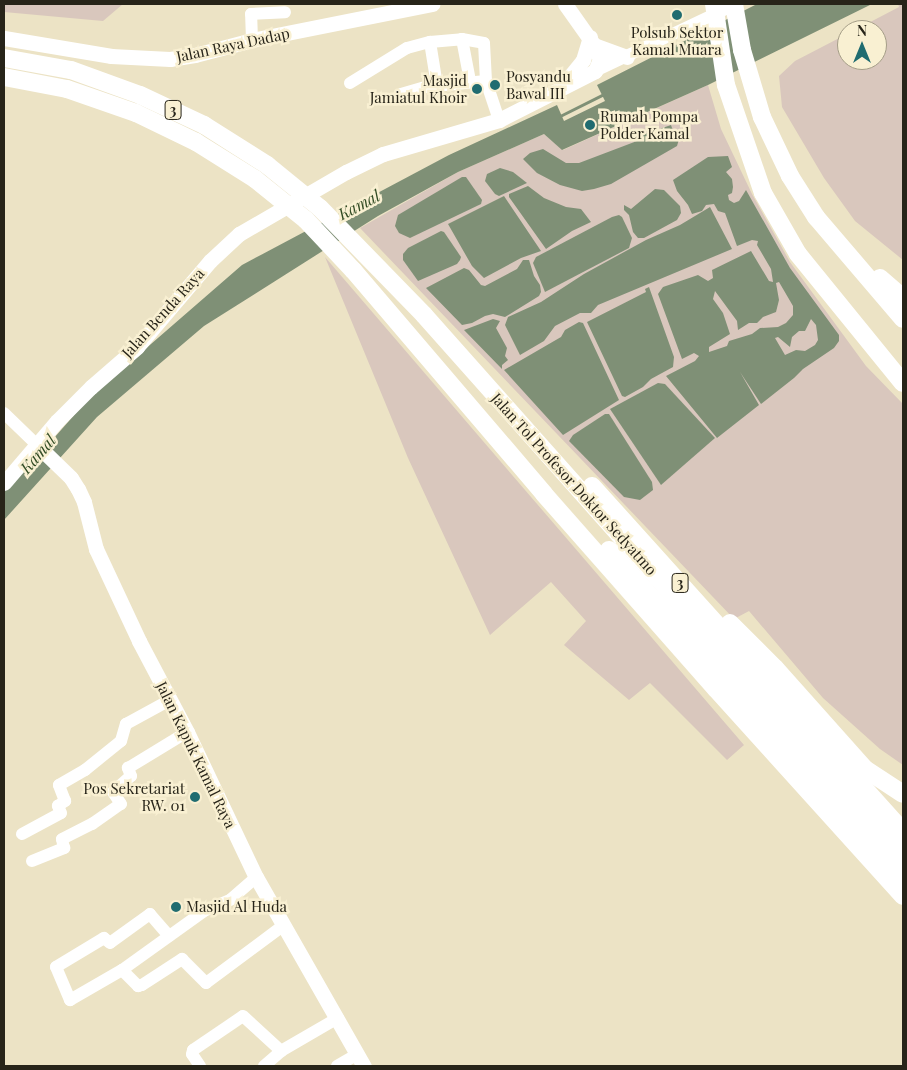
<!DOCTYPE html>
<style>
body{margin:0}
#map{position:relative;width:907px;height:1070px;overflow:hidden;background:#ece3c5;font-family:"Playfair Display",serif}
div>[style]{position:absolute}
.green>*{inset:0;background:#d9c7bd}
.water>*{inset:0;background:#7f9076}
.stream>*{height:2.5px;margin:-1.25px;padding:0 1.25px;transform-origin:1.25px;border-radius:1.25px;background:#7f9076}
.minor>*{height:12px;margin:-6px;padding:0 6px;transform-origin:6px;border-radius:6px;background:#fff}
.major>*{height:15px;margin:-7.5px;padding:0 7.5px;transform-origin:7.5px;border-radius:7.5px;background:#fff}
.highway>*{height:18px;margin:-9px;padding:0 9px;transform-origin:9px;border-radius:9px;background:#fff}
.dots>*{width:14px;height:14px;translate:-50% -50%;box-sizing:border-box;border:2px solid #f9f0d2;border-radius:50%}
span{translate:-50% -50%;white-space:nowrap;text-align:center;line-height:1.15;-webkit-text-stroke:5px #f9f0d2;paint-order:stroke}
.shield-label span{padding:1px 4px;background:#f9f0d2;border:1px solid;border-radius:4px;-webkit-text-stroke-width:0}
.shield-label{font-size:14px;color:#272419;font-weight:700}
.poi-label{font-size:15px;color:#272419}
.left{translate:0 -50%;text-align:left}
.right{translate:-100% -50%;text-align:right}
.street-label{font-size:15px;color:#272419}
.water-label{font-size:16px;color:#314b23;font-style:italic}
.frame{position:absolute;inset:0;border:5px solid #272419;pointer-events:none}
.north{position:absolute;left:837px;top:20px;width:50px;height:50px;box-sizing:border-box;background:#f9f0d2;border:1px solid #a59e88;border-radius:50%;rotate:0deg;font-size:14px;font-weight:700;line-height:20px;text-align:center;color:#272419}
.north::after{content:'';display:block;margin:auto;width:18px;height:22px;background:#206c70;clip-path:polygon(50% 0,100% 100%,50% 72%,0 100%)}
</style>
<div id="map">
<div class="green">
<i style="clip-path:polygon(4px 4px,123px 4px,103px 21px,4px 12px)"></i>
<i style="clip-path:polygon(898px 4px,903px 4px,903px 260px,855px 221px,824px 178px,782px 107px,779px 76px,795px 61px,847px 34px,847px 60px,877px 60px,877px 30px,855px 30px,899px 7px)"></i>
<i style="clip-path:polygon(708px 85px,721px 129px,752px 194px,790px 262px,866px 366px,903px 404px,903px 765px,880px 749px,823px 698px,749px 611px,734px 619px,360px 228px,458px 172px,544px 134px,563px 150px)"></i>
<i style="clip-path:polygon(325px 257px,744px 745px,727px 760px,650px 683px,629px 700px,564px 645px,586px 621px,551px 582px,490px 635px,408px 458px)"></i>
</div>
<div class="water">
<i style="clip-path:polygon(757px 4px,872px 4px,708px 85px,562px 150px,544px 134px,458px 172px,378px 216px,204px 326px,97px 417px,4px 520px,4px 490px,54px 438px,90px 397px,242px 265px,449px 155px,557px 105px,564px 121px,605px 101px,597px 85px)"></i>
<i style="clip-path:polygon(671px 125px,673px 131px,678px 132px,680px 136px,677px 146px,611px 184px,594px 189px,582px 191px,560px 185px,537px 173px,523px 159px,530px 153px,543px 149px,566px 163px,579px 163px,637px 141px,645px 134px)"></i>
<i style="clip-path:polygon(evenodd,728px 156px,732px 167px,726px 172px,732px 179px,733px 187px,732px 193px,728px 195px,729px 200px,734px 203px,739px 201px,746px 190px,790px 268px,839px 335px,839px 341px,834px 348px,803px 369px,794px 378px,761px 404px,740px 372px,759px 405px,717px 438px,666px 376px,695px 361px,699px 356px,694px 353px,682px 359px,658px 294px,663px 287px,698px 275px,708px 281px,713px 278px,712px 270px,751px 251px,769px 281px,773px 282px,771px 269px,757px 245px,758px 241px,752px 240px,737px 246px,725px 213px,718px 211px,714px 204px,706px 205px,702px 211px,692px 214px,688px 205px,677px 191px,673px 180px,708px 157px,728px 156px,779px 282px,793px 306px,793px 315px,786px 323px,778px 327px,760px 328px,752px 334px,729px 341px,727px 346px,709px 352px,709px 347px,730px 334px,723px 313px,713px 299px,715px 291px,737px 321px,738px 330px,749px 323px,757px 323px,763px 317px,776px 312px,779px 300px,776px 283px,779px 282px,728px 156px,811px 319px,816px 325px,818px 340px,815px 345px,805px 351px,796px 350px,785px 355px,775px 338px,778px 337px,790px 347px,792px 337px,799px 331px,805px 331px,811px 319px)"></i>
<i style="clip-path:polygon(500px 168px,513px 172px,527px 183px,499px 196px,495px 194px,485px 181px,487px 174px)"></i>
<i style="clip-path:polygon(462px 177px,466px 177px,482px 200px,481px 204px,410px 238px,399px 233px,395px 226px,398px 215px)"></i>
<i style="clip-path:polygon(528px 186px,544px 198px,566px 207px,581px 209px,591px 222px,572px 231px,546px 249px,509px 197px,509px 194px)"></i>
<i style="clip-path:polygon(655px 189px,664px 190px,680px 206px,681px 213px,677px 220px,644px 238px,638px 238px,633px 232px,629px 215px,624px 210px,624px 205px,631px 209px)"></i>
<i style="clip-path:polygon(504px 196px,541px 251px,521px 258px,484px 278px,472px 266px,448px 224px)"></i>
<i style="clip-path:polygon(710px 207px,732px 249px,598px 305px,591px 313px,580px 313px,555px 326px,544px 341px,520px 355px,505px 325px,508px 317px,541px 302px,584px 274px,646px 240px,680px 225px)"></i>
<i style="clip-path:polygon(619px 215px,622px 217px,632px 238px,629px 248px,545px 292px,533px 263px,536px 257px,612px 217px)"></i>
<i style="clip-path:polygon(441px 231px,444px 232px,461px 257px,460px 260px,457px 264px,418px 281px,403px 260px,403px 254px,408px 248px)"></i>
<i style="clip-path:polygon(523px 260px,529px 260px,534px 276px,540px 285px,541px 292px,539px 296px,505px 317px,493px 314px,485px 316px,472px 323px,462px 325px,426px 288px,464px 268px,469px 270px,481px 285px,485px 286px,517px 269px)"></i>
<i style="clip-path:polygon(649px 287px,674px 357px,673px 367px,651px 379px,643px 387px,625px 397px,622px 396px,587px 322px,646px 292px,645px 289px)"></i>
<i style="clip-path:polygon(493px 319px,500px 321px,496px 328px,507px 348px,505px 356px,508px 360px,502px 365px,502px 369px,464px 330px)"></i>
<i style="clip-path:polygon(579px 322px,583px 323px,619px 400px,563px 435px,504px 370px,561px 337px,565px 330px)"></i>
<i style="clip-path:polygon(658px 383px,665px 384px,715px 438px,661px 485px,610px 409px)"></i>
<i style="clip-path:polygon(605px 414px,609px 414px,652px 482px,653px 490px,640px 500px,624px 497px,569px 441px,573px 435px)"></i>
</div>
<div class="stream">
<i style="left:560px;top:116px;width:49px;rotate:-26.6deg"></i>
</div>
<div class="minor">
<i style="left:462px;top:39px;width:43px;rotate:79.2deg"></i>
<i style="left:252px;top:40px;width:26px;rotate:-92deg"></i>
<i style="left:251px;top:14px;width:34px;rotate:-3deg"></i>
<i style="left:430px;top:42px;width:44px;rotate:80.8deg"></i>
<i style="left:595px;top:71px;width:156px;rotate:-25.4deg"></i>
<i style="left:350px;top:83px;width:67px;rotate:-31.6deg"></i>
<i style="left:407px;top:48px;width:24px;rotate:-15deg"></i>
<i style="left:430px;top:42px;width:32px;rotate:-5deg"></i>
<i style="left:462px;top:39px;width:22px;rotate:10deg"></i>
<i style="left:484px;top:43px;width:38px;rotate:87deg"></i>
<i style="left:401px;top:94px;width:25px;rotate:-16deg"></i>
<i style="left:425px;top:87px;width:61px;rotate:-5.6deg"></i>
<i style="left:486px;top:81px;width:41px;rotate:71.6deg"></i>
<i style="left:4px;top:413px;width:46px;rotate:44.1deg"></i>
<i style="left:22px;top:834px;width:44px;rotate:-28.3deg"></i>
<i style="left:61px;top:813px;width:8px;rotate:-113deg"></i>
<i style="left:58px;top:806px;width:9px;rotate:-36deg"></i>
<i style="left:65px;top:801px;width:17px;rotate:-111deg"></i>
<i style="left:59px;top:785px;width:30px;rotate:-30deg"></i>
<i style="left:85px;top:770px;width:46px;rotate:-38.9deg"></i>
<i style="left:121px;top:741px;width:18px;rotate:-74deg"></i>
<i style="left:126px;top:724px;width:50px;rotate:-28.6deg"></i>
<i style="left:32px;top:861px;width:35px;rotate:-22deg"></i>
<i style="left:64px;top:848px;width:9px;rotate:-103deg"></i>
<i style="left:62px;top:839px;width:34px;rotate:-27deg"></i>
<i style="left:92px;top:824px;width:35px;rotate:-35deg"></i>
<i style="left:121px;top:804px;width:14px;rotate:-124deg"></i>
<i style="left:113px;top:792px;width:24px;rotate:-42deg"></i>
<i style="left:131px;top:776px;width:9px;rotate:-111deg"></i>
<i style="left:128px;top:768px;width:69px;rotate:-31.4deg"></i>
<i style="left:169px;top:936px;width:29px;rotate:-131deg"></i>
<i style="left:150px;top:914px;width:49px;rotate:144.1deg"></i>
<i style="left:110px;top:943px;width:8px;rotate:-140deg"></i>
<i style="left:104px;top:938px;width:56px;rotate:148.9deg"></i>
<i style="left:56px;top:967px;width:36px;rotate:67deg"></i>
<i style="left:70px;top:1000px;width:60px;rotate:-30deg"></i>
<i style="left:122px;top:970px;width:23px;rotate:45deg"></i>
<i style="left:138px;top:986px;width:4px;rotate:-14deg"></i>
<i style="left:142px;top:985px;width:48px;rotate:-33deg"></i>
<i style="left:182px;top:959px;width:34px;rotate:45deg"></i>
<i style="left:206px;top:983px;width:97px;rotate:-36.6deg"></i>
<i style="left:122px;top:970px;width:101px;rotate:-35.7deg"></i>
<i style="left:204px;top:911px;width:28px;rotate:-23deg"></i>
<i style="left:230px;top:900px;width:35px;rotate:-41deg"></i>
<i style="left:200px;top:1066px;width:14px;rotate:-124deg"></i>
<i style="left:192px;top:1054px;width:4px;rotate:-76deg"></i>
<i style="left:193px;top:1050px;width:60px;rotate:-34.2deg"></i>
<i style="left:243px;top:1016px;width:52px;rotate:42.6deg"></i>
<i style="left:264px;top:1066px;width:23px;rotate:-41deg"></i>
<i style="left:281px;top:1051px;width:66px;rotate:-30.1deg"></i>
<i style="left:337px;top:1066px;width:24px;rotate:-30deg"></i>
</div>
<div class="major">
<i style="left:4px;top:38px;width:109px;rotate:9.5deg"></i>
<i style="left:111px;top:56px;width:59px;rotate:2.9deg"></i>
<i style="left:170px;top:59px;width:25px;rotate:-9deg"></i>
<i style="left:195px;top:55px;width:59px;rotate:-14.7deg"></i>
<i style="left:252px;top:40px;width:184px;rotate:-11.3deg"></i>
<i style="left:594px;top:45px;width:35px;rotate:20deg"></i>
<i style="left:562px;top:86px;width:33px;rotate:-51deg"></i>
<i style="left:583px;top:60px;width:24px;rotate:-73deg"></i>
<i style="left:37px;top:445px;width:47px;rotate:44.1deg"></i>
<i style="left:71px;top:478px;width:13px;rotate:58deg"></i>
<i style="left:78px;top:489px;width:14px;rotate:65deg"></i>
<i style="left:84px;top:502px;width:49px;rotate:75.7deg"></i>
<i style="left:96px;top:549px;width:102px;rotate:64.9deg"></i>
<i style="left:139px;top:641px;width:103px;rotate:62.2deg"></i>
<i style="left:187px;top:732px;width:161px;rotate:64.6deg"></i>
<i style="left:256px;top:877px;width:218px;rotate:60.3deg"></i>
<i style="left:4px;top:483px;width:82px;rotate:-49.5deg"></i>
<i style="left:57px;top:421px;width:48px;rotate:-45deg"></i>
<i style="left:91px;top:387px;width:61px;rotate:-41deg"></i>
<i style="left:137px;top:347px;width:113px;rotate:-49.7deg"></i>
<i style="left:210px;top:261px;width:40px;rotate:-43deg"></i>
<i style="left:239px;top:234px;width:124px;rotate:-30.1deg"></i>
<i style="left:346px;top:172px;width:41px;rotate:-25.9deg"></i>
<i style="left:383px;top:154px;width:121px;rotate:-16.3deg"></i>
<i style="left:499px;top:120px;width:108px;rotate:-27deg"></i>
<i style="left:595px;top:71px;width:13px;rotate:-67deg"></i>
<i style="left:600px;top:59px;width:15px;rotate:-113deg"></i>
<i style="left:594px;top:45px;width:50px;rotate:-125.3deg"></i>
</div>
<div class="highway">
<i style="left:714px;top:4px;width:82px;rotate:81.6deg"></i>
<i style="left:726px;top:85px;width:114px;rotate:71.1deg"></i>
<i style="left:763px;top:193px;width:70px;rotate:60.2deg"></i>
<i style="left:798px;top:254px;width:166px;rotate:50.9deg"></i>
<i style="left:734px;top:4px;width:47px;rotate:80.1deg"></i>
<i style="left:742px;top:50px;width:70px;rotate:73.4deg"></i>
<i style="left:762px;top:117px;width:65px;rotate:64.6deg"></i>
<i style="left:790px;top:176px;width:49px;rotate:57.6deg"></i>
<i style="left:816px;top:217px;width:134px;rotate:49.5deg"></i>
<i style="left:4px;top:58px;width:68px;rotate:10.2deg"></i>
<i style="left:71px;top:70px;width:73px;rotate:19.9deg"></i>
<i style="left:140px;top:95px;width:71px;rotate:25.1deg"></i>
<i style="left:204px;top:125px;width:75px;rotate:32.4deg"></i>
<i style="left:267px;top:165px;width:68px;rotate:39.1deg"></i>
<i style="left:320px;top:208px;width:149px;rotate:45.8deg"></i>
<i style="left:424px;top:315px;width:721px;rotate:48.37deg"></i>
<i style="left:4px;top:77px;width:64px;rotate:10.8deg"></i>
<i style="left:67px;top:89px;width:73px;rotate:19.2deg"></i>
<i style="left:136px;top:113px;width:67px;rotate:25.8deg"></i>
<i style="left:196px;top:142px;width:70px;rotate:32.1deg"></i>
<i style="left:255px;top:179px;width:65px;rotate:38.8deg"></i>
<i style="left:306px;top:220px;width:69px;rotate:46.8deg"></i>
<i style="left:353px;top:270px;width:294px;rotate:49.5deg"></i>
<i style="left:544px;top:494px;width:260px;rotate:48.6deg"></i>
<i style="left:716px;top:689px;width:279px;rotate:47.9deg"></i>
<i style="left:880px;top:278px;width:30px;rotate:41deg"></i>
<i style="left:592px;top:486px;width:464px;rotate:48deg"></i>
<i style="left:609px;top:550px;width:439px;rotate:48deg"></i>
<i style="left:730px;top:623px;width:64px;rotate:45deg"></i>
<i style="left:775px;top:668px;width:135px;rotate:48.3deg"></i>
<i style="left:865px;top:769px;width:45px;rotate:33.3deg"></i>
</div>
<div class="dots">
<i style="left:677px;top:15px;background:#206c70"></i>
<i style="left:495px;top:85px;background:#206c70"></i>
<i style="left:477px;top:89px;background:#206c70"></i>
<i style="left:590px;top:125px;background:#206c70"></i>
<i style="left:195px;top:797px;background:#206c70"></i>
<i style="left:176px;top:907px;background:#206c70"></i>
</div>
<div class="shield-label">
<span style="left:173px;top:110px">3</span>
<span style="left:680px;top:583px">3</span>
</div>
<div class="poi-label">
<span style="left:677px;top:41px">Polsub Sektor<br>Kamal Muara</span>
<span class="left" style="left:506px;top:85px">Posyandu<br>Bawal III</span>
<span class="right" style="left:467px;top:89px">Masjid<br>Jamiatul Khoir</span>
<span class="left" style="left:600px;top:125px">Rumah Pompa<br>Polder Kamal</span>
<span class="right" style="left:185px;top:797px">Pos Sekretariat<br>RW. 01</span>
<span class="left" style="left:186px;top:907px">Masjid Al Huda</span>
</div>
<div class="street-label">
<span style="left:233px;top:45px;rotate:-12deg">Jalan Raya Dadap</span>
<span style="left:163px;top:313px;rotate:-48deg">Jalan Benda Raya</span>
<span style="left:574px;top:484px;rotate:48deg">Jalan Tol Profesor Doktor Sedyatmo</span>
<span style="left:196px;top:755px;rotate:64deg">Jalan Kapuk Kamal Raya</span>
</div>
<div class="water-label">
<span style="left:359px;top:205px;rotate:-28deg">Kamal</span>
<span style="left:38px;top:454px;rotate:-49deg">Kamal</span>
</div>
<div class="frame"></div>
<div class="north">N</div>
</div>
